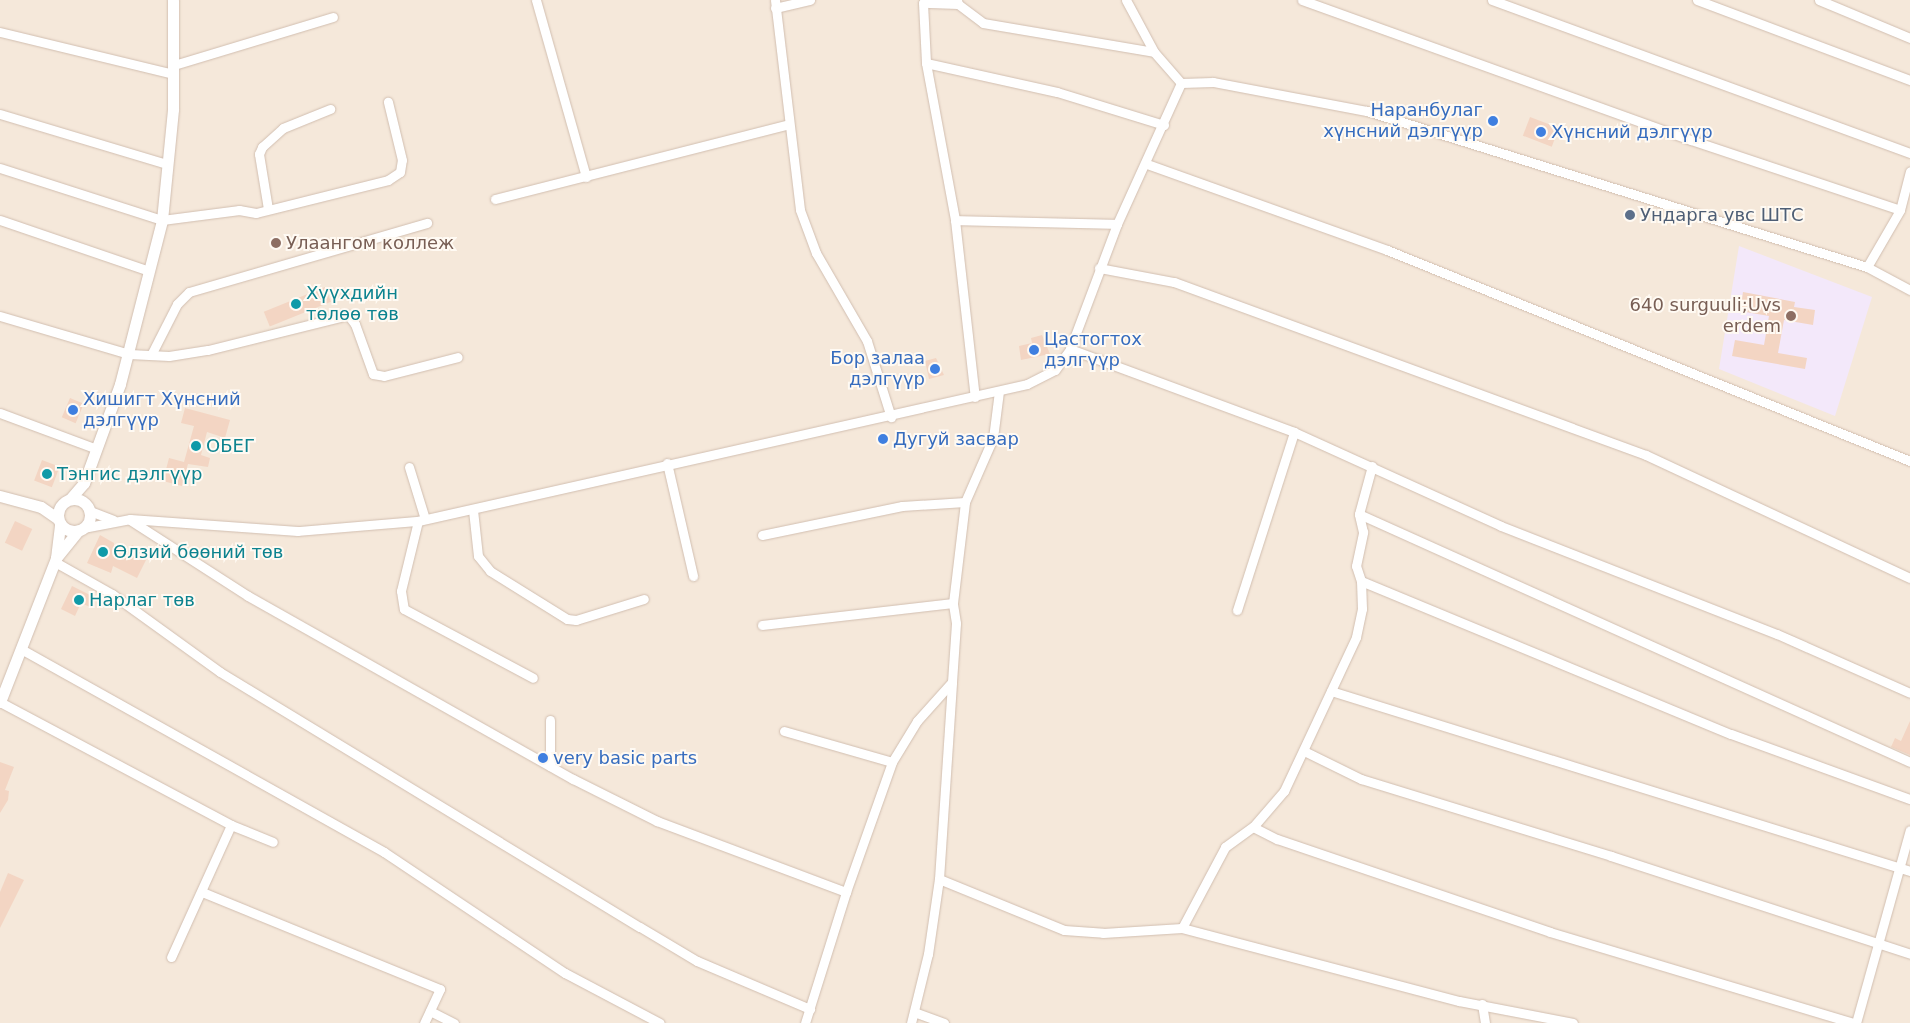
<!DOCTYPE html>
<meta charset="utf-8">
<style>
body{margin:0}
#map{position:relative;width:1910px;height:1023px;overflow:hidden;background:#fdf6ec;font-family:"DejaVu Sans",sans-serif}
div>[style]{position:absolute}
.residential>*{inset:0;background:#f5e8da;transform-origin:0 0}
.education>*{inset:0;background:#f3e8fa}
.building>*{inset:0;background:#f3d5c3;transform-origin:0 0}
.roads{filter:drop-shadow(0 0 1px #d1beb0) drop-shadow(0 0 1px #d1beb0)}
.minor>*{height:9px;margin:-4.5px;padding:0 4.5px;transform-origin:4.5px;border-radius:4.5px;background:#fff}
.tertiary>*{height:11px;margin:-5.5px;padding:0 5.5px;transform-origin:5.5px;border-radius:5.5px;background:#fff}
.tertiary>.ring{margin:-5.5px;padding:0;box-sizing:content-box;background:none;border:11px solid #fff;border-radius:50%}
.dots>*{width:14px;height:14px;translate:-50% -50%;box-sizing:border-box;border:2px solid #fffaf3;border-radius:50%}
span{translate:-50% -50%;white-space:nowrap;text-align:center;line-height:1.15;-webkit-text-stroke:4px #fffaf3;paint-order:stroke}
.shop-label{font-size:18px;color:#366cbe}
.right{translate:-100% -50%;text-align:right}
.left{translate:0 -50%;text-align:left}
.service-label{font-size:18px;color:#4e5e75}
.education-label{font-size:18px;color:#785e54}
.culture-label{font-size:18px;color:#0d838f}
</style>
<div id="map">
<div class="residential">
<i style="left:0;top:0;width:1910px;height:1023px"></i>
</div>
<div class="education">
<i style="clip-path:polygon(1739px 246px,1872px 297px,1835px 416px,1719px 369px)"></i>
</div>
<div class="building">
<i style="left:1530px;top:117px;width:31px;height:20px;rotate:21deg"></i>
<i style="left:325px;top:287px;width:16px;height:66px;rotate:68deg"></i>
<i style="clip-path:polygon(1743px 292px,1795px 302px,1794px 307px,1815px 310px,1813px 325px,1784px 320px,1778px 353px,1807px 358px,1805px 369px,1732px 356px,1735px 340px,1764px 345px,1769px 316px,1740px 311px)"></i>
<i style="clip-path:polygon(1042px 335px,1050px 354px,1021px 360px,1019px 346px,1032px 343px,1031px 338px)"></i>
<i style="clip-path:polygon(936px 358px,944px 375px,929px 379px,925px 361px)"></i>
<i style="left:70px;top:398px;width:15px;height:21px;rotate:23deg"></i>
<i style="clip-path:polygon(185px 408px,230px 420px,225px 438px,207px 432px,201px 455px,210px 458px,208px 467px,188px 464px,182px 486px,163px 481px,169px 458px,184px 462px,194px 426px,181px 423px)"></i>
<i style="left:42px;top:460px;width:19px;height:22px;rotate:21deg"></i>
<i style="left:15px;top:521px;width:19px;height:24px;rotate:25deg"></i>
<i style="clip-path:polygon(100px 535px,114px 543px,114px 555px,124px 560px,132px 545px,149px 554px,137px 578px,113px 566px,111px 573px,87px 563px)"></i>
<i style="clip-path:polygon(72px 586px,94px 597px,90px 607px,81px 603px,75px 616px,61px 609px)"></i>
<i style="clip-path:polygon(1910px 721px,1910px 755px,1891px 747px,1895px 738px,1901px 741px)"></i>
<i style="clip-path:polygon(0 762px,14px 767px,5px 790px,9px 791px,8px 800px,0 813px)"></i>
<i style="clip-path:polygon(8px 873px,24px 880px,0 928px,0 892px)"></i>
</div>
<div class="roads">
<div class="minor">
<i style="left:536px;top:0;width:184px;rotate:74.2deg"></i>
<i style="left:775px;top:0;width:211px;rotate:83.2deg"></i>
<i style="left:800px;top:210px;width:46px;rotate:69.6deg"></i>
<i style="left:816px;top:253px;width:102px;rotate:59.9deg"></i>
<i style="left:867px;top:341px;width:80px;rotate:72.5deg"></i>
<i style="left:957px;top:0;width:4px;rotate:76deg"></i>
<i style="left:958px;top:4px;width:35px;rotate:-178deg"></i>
<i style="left:923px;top:3px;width:60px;rotate:87.1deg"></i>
<i style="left:926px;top:63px;width:160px;rotate:79.5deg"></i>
<i style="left:955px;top:220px;width:178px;rotate:83.6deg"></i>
<i style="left:1126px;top:0;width:59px;rotate:61.7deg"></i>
<i style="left:1154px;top:52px;width:41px;rotate:48.9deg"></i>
<i style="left:1302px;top:0;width:413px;rotate:19.8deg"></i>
<i style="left:1691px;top:140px;width:220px;rotate:18.5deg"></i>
<i style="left:1492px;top:0;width:445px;rotate:20.1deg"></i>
<i style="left:1697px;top:0;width:228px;rotate:20.6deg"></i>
<i style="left:1819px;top:0;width:99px;rotate:22.7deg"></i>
<i style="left:958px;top:4px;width:31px;rotate:37deg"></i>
<i style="left:983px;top:23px;width:173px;rotate:9.6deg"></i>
<i style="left:775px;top:8px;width:36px;rotate:-13deg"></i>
<i style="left:0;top:32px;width:179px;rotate:13.6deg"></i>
<i style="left:926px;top:63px;width:134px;rotate:12.5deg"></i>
<i style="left:1057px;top:92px;width:112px;rotate:17.1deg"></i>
<i style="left:174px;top:65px;width:166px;rotate:-16.8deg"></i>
<i style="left:0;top:114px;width:174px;rotate:16.7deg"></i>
<i style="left:1147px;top:164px;width:255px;rotate:19.7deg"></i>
<i style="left:1387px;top:250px;width:564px;rotate:21.97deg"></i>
<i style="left:0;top:168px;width:170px;rotate:17.8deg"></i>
<i style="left:162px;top:220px;width:78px;rotate:-7.4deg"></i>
<i style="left:239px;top:210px;width:17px;rotate:10deg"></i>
<i style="left:256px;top:213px;width:136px;rotate:-14deg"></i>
<i style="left:388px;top:180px;width:14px;rotate:-34deg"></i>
<i style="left:400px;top:172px;width:12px;rotate:-81deg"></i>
<i style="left:402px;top:160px;width:60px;rotate:-103.6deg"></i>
<i style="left:495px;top:199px;width:303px;rotate:-14.3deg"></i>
<i style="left:268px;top:209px;width:56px;rotate:-99.3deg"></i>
<i style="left:259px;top:154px;width:8px;rotate:-67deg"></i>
<i style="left:262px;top:147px;width:28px;rotate:-42deg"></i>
<i style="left:283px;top:128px;width:51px;rotate:-22deg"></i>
<i style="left:0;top:220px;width:157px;rotate:18.9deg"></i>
<i style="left:955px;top:220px;width:162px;rotate:1.4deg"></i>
<i style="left:1867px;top:267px;width:66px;rotate:-59.9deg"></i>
<i style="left:1900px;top:210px;width:40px;rotate:-75.6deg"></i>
<i style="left:1099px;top:268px;width:76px;rotate:10.6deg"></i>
<i style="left:1174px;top:282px;width:503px;rotate:20.13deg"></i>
<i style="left:1646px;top:455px;width:291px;rotate:25deg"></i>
<i style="left:0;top:316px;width:134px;rotate:16.4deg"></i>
<i style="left:129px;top:354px;width:40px;rotate:2.9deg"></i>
<i style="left:169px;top:356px;width:39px;rotate:-9deg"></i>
<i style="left:208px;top:350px;width:144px;rotate:-14deg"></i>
<i style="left:348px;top:315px;width:11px;rotate:52deg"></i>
<i style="left:355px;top:324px;width:53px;rotate:70.2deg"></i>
<i style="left:373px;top:374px;width:11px;rotate:10deg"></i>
<i style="left:384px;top:376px;width:76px;rotate:-14.4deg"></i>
<i style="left:1070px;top:349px;width:239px;rotate:20.3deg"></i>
<i style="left:1294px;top:432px;width:227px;rotate:24.4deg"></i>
<i style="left:1501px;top:526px;width:296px;rotate:21.4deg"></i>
<i style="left:1777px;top:634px;width:145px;rotate:23.9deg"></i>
<i style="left:151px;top:355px;width:57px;rotate:-63deg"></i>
<i style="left:177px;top:304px;width:17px;rotate:-45deg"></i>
<i style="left:189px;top:292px;width:248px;rotate:-16.2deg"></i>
<i style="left:0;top:413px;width:103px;rotate:20.4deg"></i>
<i style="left:667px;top:463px;width:116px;rotate:77deg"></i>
<i style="left:1372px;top:466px;width:50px;rotate:105.2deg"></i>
<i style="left:1359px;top:514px;width:604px;rotate:24.23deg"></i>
<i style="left:409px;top:467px;width:54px;rotate:72.9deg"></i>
<i style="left:473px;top:510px;width:46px;rotate:83.8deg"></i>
<i style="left:478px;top:556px;width:19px;rotate:51deg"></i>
<i style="left:490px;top:571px;width:91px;rotate:31.9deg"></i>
<i style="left:567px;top:619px;width:9px;rotate:6deg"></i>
<i style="left:576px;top:620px;width:71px;rotate:-17.2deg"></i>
<i style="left:90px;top:511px;width:25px;rotate:21deg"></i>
<i style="left:130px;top:520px;width:140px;rotate:32.8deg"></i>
<i style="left:248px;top:596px;width:373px;rotate:29.4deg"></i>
<i style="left:573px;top:779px;width:94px;rotate:26.6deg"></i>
<i style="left:657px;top:821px;width:202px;rotate:20.6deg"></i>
<i style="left:418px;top:521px;width:72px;rotate:103.7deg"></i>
<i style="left:401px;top:591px;width:18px;rotate:81deg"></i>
<i style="left:404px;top:609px;width:146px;rotate:28.1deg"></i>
<i style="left:83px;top:528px;width:48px;rotate:-10.8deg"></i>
<i style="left:130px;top:519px;width:168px;rotate:4.1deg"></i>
<i style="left:298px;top:531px;width:120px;rotate:-4.8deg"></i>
<i style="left:418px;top:521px;width:624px;rotate:-12.68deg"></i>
<i style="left:1027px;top:384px;width:31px;rotate:-27deg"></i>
<i style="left:1055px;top:370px;width:26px;rotate:-54deg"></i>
<i style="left:1070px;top:349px;width:134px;rotate:-69.4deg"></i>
<i style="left:1117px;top:224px;width:155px;rotate:-65.6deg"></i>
<i style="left:1181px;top:83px;width:32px;rotate:-2deg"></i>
<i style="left:1213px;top:82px;width:157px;rotate:10.7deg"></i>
<i style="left:1367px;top:111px;width:524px;rotate:17.33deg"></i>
<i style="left:1867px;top:267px;width:49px;rotate:28.1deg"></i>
<i style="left:762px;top:535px;width:143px;rotate:-11.7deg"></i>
<i style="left:902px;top:506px;width:63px;rotate:-3.6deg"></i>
<i style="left:55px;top:562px;width:65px;rotate:29.3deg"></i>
<i style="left:112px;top:594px;width:133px;rotate:35.8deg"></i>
<i style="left:220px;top:672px;width:491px;rotate:31.3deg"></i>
<i style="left:640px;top:927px;width:66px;rotate:30.8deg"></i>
<i style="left:697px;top:961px;width:123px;rotate:23deg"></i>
<i style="left:1361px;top:581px;width:400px;rotate:22.5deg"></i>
<i style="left:1731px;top:734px;width:190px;rotate:20deg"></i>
<i style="left:1237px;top:610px;width:187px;rotate:-72.2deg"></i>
<i style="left:762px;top:625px;width:192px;rotate:-6.6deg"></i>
<i style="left:21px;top:649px;width:416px;rotate:29.2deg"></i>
<i style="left:384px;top:852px;width:218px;rotate:33.8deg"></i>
<i style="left:565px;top:973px;width:107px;rotate:27.8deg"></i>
<i style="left:1331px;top:691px;width:606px;rotate:17.27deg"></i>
<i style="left:0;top:702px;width:262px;rotate:28deg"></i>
<i style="left:231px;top:825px;width:145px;rotate:114.4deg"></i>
<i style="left:784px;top:731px;width:112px;rotate:16deg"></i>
<i style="left:1304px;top:751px;width:64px;rotate:26.2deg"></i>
<i style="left:1361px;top:779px;width:262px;rotate:17.1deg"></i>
<i style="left:1611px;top:856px;width:315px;rotate:18.1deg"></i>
<i style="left:550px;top:766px;width:46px;rotate:-90deg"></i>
<i style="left:231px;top:825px;width:45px;rotate:22deg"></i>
<i style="left:1253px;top:827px;width:27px;rotate:27deg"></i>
<i style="left:1277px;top:839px;width:288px;rotate:18.8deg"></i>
<i style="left:1550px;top:932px;width:316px;rotate:16.7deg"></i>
<i style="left:939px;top:879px;width:135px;rotate:22.2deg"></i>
<i style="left:1064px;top:930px;width:39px;rotate:4deg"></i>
<i style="left:1103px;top:933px;width:79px;rotate:-3.6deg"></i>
<i style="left:1182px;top:928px;width:286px;rotate:14.8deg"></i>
<i style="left:1459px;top:1001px;width:116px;rotate:10.9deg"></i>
<i style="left:202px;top:892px;width:257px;rotate:22.2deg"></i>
<i style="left:440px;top:989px;width:38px;rotate:115deg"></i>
<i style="left:1182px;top:928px;width:92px;rotate:-62deg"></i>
<i style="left:1225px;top:847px;width:34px;rotate:-36deg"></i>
<i style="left:1253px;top:827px;width:48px;rotate:-49.3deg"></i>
<i style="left:1284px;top:791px;width:170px;rotate:-64.9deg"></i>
<i style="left:1356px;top:637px;width:29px;rotate:-78deg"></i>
<i style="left:1362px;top:609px;width:28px;rotate:-92deg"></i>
<i style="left:1361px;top:581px;width:16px;rotate:-108deg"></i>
<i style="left:1356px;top:566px;width:35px;rotate:-78deg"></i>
<i style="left:1363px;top:532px;width:18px;rotate:-103deg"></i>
<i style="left:1482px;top:1004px;width:19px;rotate:81deg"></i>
<i style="left:430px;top:1011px;width:27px;rotate:27deg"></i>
<i style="left:914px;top:1012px;width:32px;rotate:20deg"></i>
<i style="left:805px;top:1023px;width:137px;rotate:-72.6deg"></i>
<i style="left:846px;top:892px;width:138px;rotate:-70.5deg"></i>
<i style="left:892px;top:762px;width:48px;rotate:-58.6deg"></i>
<i style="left:917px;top:721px;width:52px;rotate:-48.1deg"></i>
<i style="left:952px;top:682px;width:59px;rotate:-86.1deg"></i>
<i style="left:956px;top:623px;width:20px;rotate:-99deg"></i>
<i style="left:953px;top:603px;width:102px;rotate:-83.2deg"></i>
<i style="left:965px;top:502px;width:70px;rotate:-66.4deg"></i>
<i style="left:993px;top:438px;width:47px;rotate:-82.7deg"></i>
<i style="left:911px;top:1023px;width:71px;rotate:-76.2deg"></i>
<i style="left:928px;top:954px;width:76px;rotate:-81.7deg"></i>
<i style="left:939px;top:879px;width:197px;rotate:-86.2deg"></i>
<i style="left:1856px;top:1023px;width:200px;rotate:-74.4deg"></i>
</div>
<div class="tertiary">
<i style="left:0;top:496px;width:42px;rotate:15deg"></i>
<i style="left:41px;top:507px;width:21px;rotate:35deg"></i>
<i class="ring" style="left:58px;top:499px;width:21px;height:21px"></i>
<i style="left:70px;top:499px;width:21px;rotate:-49deg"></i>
<i style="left:84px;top:483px;width:105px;rotate:-70deg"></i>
<i style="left:120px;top:384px;width:169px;rotate:-75.6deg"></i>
<i style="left:162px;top:220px;width:112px;rotate:-84.3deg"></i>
<i style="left:173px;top:109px;width:109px;rotate:-90deg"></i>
<i style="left:56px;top:558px;width:35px;rotate:-51deg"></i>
<i style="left:0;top:702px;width:155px;rotate:-68.7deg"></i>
<i style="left:56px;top:558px;width:35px;rotate:-83deg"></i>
</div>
</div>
<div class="dots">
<i style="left:1493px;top:121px;background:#3f7fe0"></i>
<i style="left:1541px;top:132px;background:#3f7fe0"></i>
<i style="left:1630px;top:215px;background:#5c6f8a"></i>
<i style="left:276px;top:243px;background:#8d6e63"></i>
<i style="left:296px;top:304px;background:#0f9aa8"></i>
<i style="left:1791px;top:316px;background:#8d6e63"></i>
<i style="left:1034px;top:350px;background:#3f7fe0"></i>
<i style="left:935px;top:369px;background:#3f7fe0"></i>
<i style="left:73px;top:410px;background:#3f7fe0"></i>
<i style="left:883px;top:439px;background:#3f7fe0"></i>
<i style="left:196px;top:446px;background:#0f9aa8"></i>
<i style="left:47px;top:474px;background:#0f9aa8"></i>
<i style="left:103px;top:552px;background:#0f9aa8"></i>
<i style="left:79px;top:600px;background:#0f9aa8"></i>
<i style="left:543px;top:758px;background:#3f7fe0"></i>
</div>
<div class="shop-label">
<span class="right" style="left:1483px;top:121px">Наранбулаг<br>хүнсний дэлгүүр</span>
<span class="left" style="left:1551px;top:132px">Хүнсний дэлгүүр</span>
<span class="left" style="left:1044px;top:350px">Цастогтох<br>дэлгүүр</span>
<span class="right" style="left:925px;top:369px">Бор залаа<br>дэлгүүр</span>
<span class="left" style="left:83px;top:410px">Хишигт Хүнсний<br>дэлгүүр</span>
<span class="left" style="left:893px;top:439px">Дугуй засвар</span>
<span class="left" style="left:553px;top:758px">very basic parts</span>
</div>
<div class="service-label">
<span class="left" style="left:1640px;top:215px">Ундарга увс ШТС</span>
</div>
<div class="education-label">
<span class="left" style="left:286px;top:243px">Улаангом коллеж</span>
<span class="right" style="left:1781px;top:316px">640 surguuli;Uvs<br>erdem</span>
</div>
<div class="culture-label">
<span class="left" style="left:306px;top:304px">Хүүхдийн<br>төлөө төв</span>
<span class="left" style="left:206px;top:446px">ОБЕГ</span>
<span class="left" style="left:57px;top:474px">Тэнгис дэлгүүр</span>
<span class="left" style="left:113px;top:552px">Өлзий бөөний төв</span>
<span class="left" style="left:89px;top:600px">Нарлаг төв</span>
</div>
</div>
